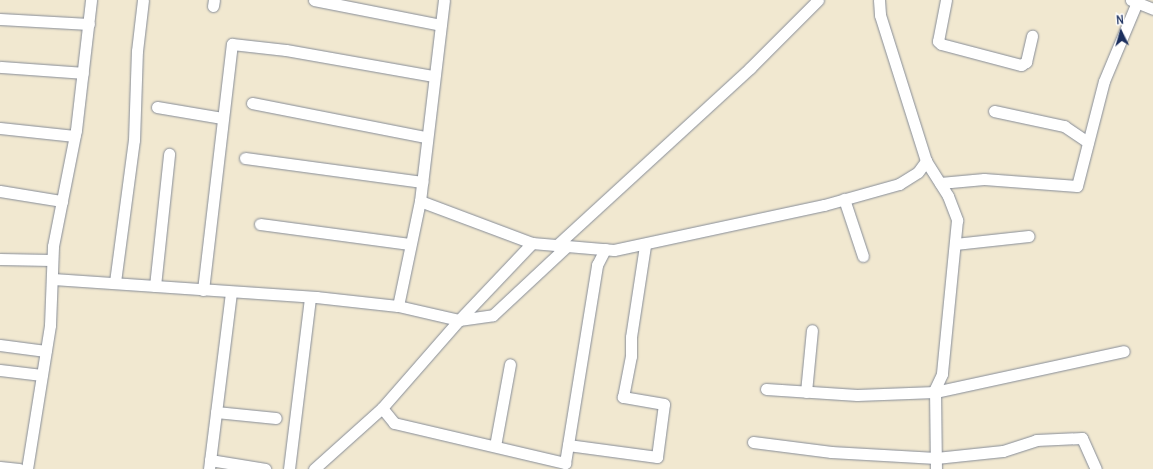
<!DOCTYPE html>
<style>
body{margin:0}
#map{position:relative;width:1153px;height:469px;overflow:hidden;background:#f1e8d0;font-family:Delius,sans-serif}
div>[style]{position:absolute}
.roads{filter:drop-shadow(0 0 1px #868c97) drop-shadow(0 0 1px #868c97)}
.minor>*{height:11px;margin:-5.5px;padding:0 5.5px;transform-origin:5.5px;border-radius:5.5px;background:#fff}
span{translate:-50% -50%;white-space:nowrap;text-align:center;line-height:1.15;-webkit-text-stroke:3.5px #fff;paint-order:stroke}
.north{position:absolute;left:1101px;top:12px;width:40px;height:40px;-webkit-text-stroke:3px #fff;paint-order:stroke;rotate:355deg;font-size:11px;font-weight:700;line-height:16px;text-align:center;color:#1b2f5e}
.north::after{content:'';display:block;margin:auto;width:14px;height:18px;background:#1b2f5e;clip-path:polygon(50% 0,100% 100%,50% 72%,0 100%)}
</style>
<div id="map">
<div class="roads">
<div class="minor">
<i style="left:314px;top:0;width:129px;rotate:11.1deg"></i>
<i style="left:879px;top:0;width:15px;rotate:86deg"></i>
<i style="left:880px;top:15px;width:153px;rotate:72.5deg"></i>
<i style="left:926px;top:161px;width:41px;rotate:57.8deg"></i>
<i style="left:948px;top:196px;width:26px;rotate:69deg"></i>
<i style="left:957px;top:220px;width:155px;rotate:95.6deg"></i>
<i style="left:942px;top:374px;width:17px;rotate:115deg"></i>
<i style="left:935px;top:389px;width:80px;rotate:89.3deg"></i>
<i style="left:946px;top:0;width:42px;rotate:101deg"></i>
<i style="left:938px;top:41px;width:4px;rotate:45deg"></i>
<i style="left:941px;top:44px;width:83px;rotate:14.7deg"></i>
<i style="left:1021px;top:65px;width:6px;rotate:-31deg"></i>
<i style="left:1026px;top:62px;width:27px;rotate:-77deg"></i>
<i style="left:1131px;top:0;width:24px;rotate:22deg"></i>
<i style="left:213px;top:6px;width:6px;rotate:-81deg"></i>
<i style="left:0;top:19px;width:89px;rotate:3.2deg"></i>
<i style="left:0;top:67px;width:83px;rotate:4.1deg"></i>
<i style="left:252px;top:103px;width:177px;rotate:11.1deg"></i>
<i style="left:157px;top:107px;width:66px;rotate:9.6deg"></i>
<i style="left:994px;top:111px;width:72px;rotate:12.1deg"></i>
<i style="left:1064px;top:126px;width:29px;rotate:34deg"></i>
<i style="left:0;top:128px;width:75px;rotate:6.1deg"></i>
<i style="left:245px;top:158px;width:179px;rotate:7.7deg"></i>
<i style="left:940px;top:183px;width:44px;rotate:-5.2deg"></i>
<i style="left:984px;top:179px;width:93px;rotate:4.3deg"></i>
<i style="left:1077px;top:186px;width:108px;rotate:-75.6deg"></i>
<i style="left:1104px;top:81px;width:86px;rotate:-67.3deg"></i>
<i style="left:0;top:191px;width:63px;rotate:9.2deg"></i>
<i style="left:844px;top:199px;width:60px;rotate:71.6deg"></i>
<i style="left:420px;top:201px;width:120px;rotate:20.6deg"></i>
<i style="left:532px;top:243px;width:82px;rotate:4.9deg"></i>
<i style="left:614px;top:250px;width:215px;rotate:-12.1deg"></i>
<i style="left:824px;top:205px;width:78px;rotate:-15.6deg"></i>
<i style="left:899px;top:184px;width:22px;rotate:-32deg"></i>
<i style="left:918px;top:172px;width:14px;rotate:-54deg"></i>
<i style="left:260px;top:224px;width:151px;rotate:7.6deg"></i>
<i style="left:955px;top:244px;width:74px;rotate:-6.2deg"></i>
<i style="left:557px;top:245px;width:262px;rotate:-42.5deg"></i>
<i style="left:750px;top:68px;width:96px;rotate:-45deg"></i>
<i style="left:0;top:259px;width:51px;rotate:1.1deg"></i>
<i style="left:53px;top:279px;width:264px;rotate:3.9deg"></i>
<i style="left:316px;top:297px;width:82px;rotate:6.3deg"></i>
<i style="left:398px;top:306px;width:63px;rotate:12.9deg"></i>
<i style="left:459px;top:320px;width:34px;rotate:-8deg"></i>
<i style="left:493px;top:315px;width:101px;rotate:-43deg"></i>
<i style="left:115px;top:282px;width:143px;rotate:-82.4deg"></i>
<i style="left:134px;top:140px;width:89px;rotate:-88.1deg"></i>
<i style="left:137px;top:51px;width:51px;rotate:-83.3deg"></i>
<i style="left:155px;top:286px;width:133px;rotate:-83.9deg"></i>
<i style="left:203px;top:290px;width:248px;rotate:-83.3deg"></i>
<i style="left:232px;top:44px;width:54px;rotate:6.3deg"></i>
<i style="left:286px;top:50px;width:150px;rotate:10deg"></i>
<i style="left:398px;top:306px;width:107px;rotate:-78.2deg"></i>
<i style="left:420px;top:201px;width:202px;rotate:-83.2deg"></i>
<i style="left:0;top:345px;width:46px;rotate:7.4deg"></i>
<i style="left:0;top:370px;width:42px;rotate:6.8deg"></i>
<i style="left:766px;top:389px;width:91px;rotate:3.8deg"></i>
<i style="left:857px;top:395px;width:78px;rotate:-2.2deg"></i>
<i style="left:935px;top:392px;width:193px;rotate:-12.2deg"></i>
<i style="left:806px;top:392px;width:62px;rotate:-84.5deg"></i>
<i style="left:382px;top:408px;width:19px;rotate:51deg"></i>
<i style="left:394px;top:423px;width:176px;rotate:13.2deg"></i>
<i style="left:565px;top:463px;width:201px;rotate:-80.8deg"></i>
<i style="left:597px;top:265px;width:18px;rotate:-63deg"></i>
<i style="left:216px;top:412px;width:60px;rotate:5.7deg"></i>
<i style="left:753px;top:442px;width:79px;rotate:7.3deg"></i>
<i style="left:831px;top:452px;width:105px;rotate:3.3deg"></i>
<i style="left:936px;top:458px;width:67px;rotate:-6deg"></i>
<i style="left:1003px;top:451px;width:35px;rotate:-18deg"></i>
<i style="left:1036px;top:440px;width:46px;rotate:-2.5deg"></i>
<i style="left:1082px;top:438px;width:34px;rotate:66deg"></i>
<i style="left:568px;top:445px;width:90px;rotate:7.7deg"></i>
<i style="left:657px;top:457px;width:53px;rotate:-82.5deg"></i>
<i style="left:664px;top:404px;width:42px;rotate:-170.3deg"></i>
<i style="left:623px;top:397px;width:42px;rotate:-79deg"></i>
<i style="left:631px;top:356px;width:19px;rotate:-90deg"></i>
<i style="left:631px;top:337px;width:93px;rotate:-81.3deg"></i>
<i style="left:495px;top:446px;width:83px;rotate:-79.6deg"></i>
<i style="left:210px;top:460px;width:56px;rotate:9.3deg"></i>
<i style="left:0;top:467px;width:19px;rotate:6deg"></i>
<i style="left:27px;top:469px;width:146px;rotate:-80.9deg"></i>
<i style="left:50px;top:325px;width:79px;rotate:-87.8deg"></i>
<i style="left:53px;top:246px;width:118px;rotate:-78.8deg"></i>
<i style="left:76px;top:130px;width:131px;rotate:-83.4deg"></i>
<i style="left:209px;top:469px;width:178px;rotate:-82.9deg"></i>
<i style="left:289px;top:469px;width:173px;rotate:-83deg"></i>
<i style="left:314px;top:469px;width:91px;rotate:-41.9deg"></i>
<i style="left:382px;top:408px;width:117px;rotate:-48.8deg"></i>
<i style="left:459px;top:320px;width:106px;rotate:-46.5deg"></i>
</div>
</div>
<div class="north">N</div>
</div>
